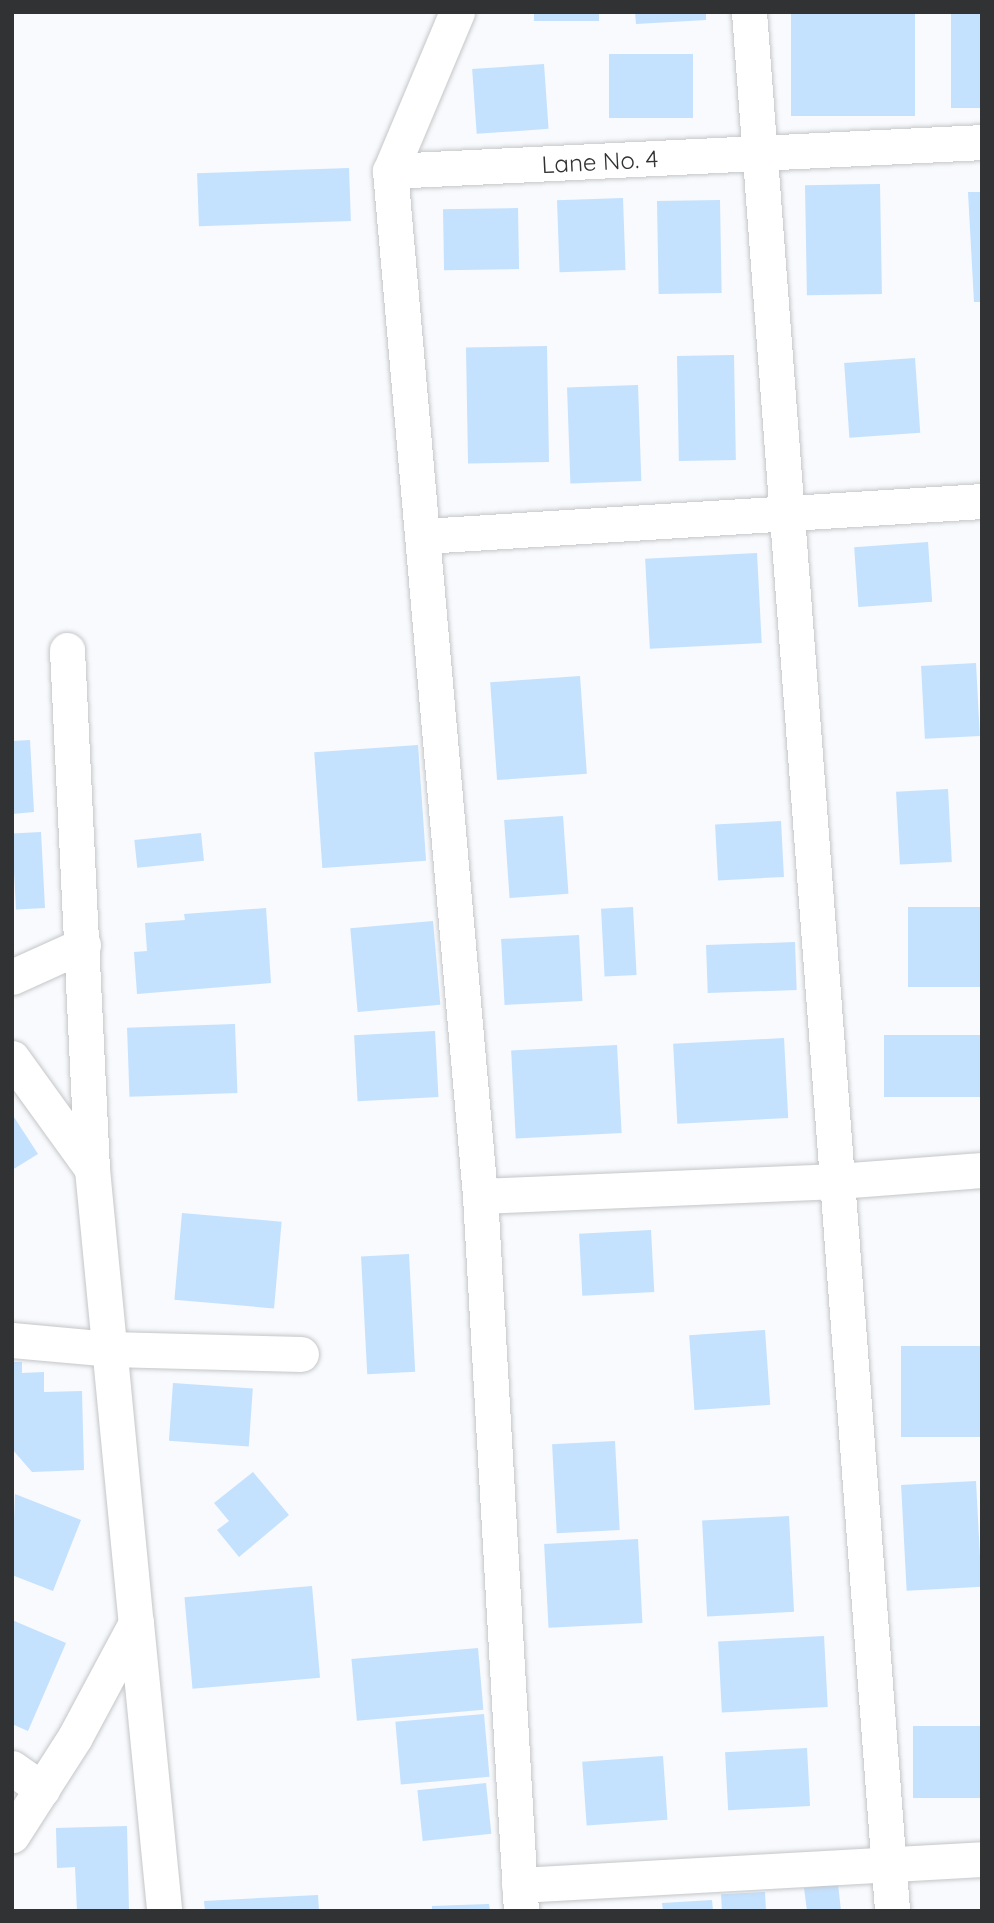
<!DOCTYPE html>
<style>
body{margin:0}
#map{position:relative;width:994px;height:1923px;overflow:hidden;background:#f8fafd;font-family:Quicksand,sans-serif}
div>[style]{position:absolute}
.building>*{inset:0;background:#c4e1fe;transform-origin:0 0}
.roads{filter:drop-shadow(0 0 2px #c4c6c8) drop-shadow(0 0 2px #c4c6c8)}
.minor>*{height:35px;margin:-17.5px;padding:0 17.5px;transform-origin:17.5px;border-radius:17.5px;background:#fff}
span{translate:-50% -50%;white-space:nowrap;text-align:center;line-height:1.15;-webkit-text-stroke:5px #fff;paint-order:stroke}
.street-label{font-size:24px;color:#313233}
.frame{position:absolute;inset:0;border:14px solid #313233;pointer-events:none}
</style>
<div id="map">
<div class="building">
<i style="left:534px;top:12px;width:65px;height:9px"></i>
<i style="clip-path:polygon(635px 12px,706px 12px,706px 20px,636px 24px)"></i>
<i style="left:791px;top:12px;width:124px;height:104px"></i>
<i style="left:951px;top:12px;width:31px;height:96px"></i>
<i style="left:609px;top:54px;width:84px;height:64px"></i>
<i style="left:544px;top:64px;width:65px;height:72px;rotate:86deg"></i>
<i style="left:349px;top:168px;width:53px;height:152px;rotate:88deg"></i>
<i style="left:880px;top:184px;width:110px;height:75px;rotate:89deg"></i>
<i style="clip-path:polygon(968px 192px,982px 192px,982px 302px,974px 302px)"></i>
<i style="left:623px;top:198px;width:72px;height:66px;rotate:88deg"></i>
<i style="left:720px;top:200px;width:93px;height:63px;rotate:89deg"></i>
<i style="left:518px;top:208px;width:61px;height:75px;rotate:89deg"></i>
<i style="left:547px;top:346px;width:116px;height:81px;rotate:89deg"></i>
<i style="left:734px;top:355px;width:105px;height:57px;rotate:89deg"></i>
<i style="left:915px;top:358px;width:75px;height:71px;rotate:86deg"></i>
<i style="left:638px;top:385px;width:96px;height:71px;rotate:88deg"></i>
<i style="left:928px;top:542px;width:60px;height:74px;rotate:86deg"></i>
<i style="left:757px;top:553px;width:90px;height:112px;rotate:87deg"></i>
<i style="left:976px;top:663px;width:73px;height:55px;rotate:87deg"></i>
<i style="left:580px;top:676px;width:98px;height:90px;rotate:86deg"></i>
<i style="clip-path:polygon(30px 740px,34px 812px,12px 814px,12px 741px)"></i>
<i style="left:418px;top:745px;width:116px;height:104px;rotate:86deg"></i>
<i style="left:948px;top:789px;width:73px;height:52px;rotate:87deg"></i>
<i style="left:563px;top:816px;width:78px;height:59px;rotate:86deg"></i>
<i style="left:781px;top:821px;width:56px;height:66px;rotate:87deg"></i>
<i style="left:41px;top:832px;width:76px;height:29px;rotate:87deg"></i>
<i style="left:201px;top:833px;width:28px;height:67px;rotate:84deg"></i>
<i style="left:633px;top:907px;width:68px;height:32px;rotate:87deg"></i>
<i style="left:982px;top:907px;width:80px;height:74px;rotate:90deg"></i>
<i style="clip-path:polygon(266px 908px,271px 983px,137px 994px,134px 952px,147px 951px,145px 923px,185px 920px,184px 914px)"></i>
<i style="left:433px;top:921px;width:84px;height:83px;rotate:85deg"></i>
<i style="left:579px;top:935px;width:66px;height:78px;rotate:87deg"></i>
<i style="left:795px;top:942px;width:48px;height:89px;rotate:88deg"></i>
<i style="left:235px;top:1024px;width:69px;height:108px;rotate:88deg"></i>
<i style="left:435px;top:1031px;width:66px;height:81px;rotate:87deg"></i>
<i style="left:982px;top:1035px;width:62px;height:98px;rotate:90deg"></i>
<i style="left:784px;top:1038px;width:80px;height:111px;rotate:87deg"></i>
<i style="left:617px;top:1045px;width:88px;height:106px;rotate:87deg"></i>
<i style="clip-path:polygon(12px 1114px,38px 1154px,12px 1170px)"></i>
<i style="left:182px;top:1213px;width:100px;height:87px;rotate:5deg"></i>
<i style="left:651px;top:1230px;width:62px;height:72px;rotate:87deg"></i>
<i style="left:409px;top:1254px;width:118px;height:48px;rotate:87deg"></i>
<i style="left:765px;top:1330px;width:75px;height:76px;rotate:86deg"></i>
<i style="left:982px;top:1346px;width:91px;height:81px;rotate:90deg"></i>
<i style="clip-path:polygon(12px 1362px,22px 1362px,22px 1373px,44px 1372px,44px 1392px,82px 1391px,84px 1470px,32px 1472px,12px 1449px)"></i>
<i style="left:173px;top:1383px;width:80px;height:58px;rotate:4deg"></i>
<i style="left:615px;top:1441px;width:89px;height:63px;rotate:87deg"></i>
<i style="clip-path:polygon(253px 1472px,289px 1515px,239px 1557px,217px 1530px,229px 1521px,214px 1503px)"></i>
<i style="left:976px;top:1481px;width:106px;height:75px;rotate:87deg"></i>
<i style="clip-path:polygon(15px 1494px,81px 1520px,53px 1591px,12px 1575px)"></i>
<i style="left:789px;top:1516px;width:96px;height:87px;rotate:87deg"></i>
<i style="left:638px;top:1539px;width:84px;height:94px;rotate:87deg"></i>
<i style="left:312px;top:1586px;width:92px;height:128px;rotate:85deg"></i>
<i style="clip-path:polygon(12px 1620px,66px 1643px,28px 1731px,12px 1724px)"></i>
<i style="left:824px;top:1636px;width:71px;height:106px;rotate:87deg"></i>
<i style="left:478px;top:1648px;width:62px;height:127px;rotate:85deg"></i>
<i style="left:484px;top:1714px;width:63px;height:89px;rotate:85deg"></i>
<i style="left:982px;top:1726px;width:72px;height:69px;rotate:90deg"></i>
<i style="left:807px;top:1748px;width:58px;height:82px;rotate:87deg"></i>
<i style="left:663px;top:1756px;width:64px;height:81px;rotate:86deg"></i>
<i style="left:486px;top:1783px;width:51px;height:69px;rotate:84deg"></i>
<i style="clip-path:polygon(127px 1826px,129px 1911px,77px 1911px,75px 1867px,57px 1868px,56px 1828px)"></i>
<i style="clip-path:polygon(838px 1884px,841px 1911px,807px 1911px,804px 1888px)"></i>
<i style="left:765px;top:1892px;width:19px;height:44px;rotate:87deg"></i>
<i style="clip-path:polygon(318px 1895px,319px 1911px,205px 1911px,204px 1901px)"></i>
<i style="clip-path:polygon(712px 1900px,713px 1911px,663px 1911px,662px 1903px)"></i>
<i style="clip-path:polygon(489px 1904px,490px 1911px,432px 1911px,432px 1906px)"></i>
</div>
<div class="roads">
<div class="minor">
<i style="left:457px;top:12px;width:173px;rotate:112.8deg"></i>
<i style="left:390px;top:171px;width:593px;rotate:-2.8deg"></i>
<i style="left:749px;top:12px;width:1904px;rotate:85.69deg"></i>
<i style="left:390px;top:171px;width:1029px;rotate:84.98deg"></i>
<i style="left:480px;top:1196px;width:716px;rotate:86.72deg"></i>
<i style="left:424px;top:536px;width:559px;rotate:-3.59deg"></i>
<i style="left:67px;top:650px;width:520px;rotate:87.24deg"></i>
<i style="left:12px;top:977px;width:78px;rotate:-24.3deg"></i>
<i style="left:12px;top:1058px;width:137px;rotate:54.2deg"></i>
<i style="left:92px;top:1169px;width:456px;rotate:84.5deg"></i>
<i style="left:136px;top:1623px;width:129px;rotate:118.2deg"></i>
<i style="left:75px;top:1737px;width:117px;rotate:122.7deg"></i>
<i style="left:480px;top:1196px;width:358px;rotate:-2.4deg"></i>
<i style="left:838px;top:1181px;width:144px;rotate:-4.4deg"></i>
<i style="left:12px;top:1340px;width:98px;rotate:5.2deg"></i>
<i style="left:110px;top:1349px;width:191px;rotate:1.5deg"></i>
<i style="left:136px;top:1623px;width:289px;rotate:84.4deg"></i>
<i style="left:12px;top:1768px;width:37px;rotate:35deg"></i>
<i style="left:519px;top:1885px;width:464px;rotate:-3.2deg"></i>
</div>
</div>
<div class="street-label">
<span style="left:600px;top:162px;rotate:-3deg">Lane No. 4</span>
</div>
<div class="frame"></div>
</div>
